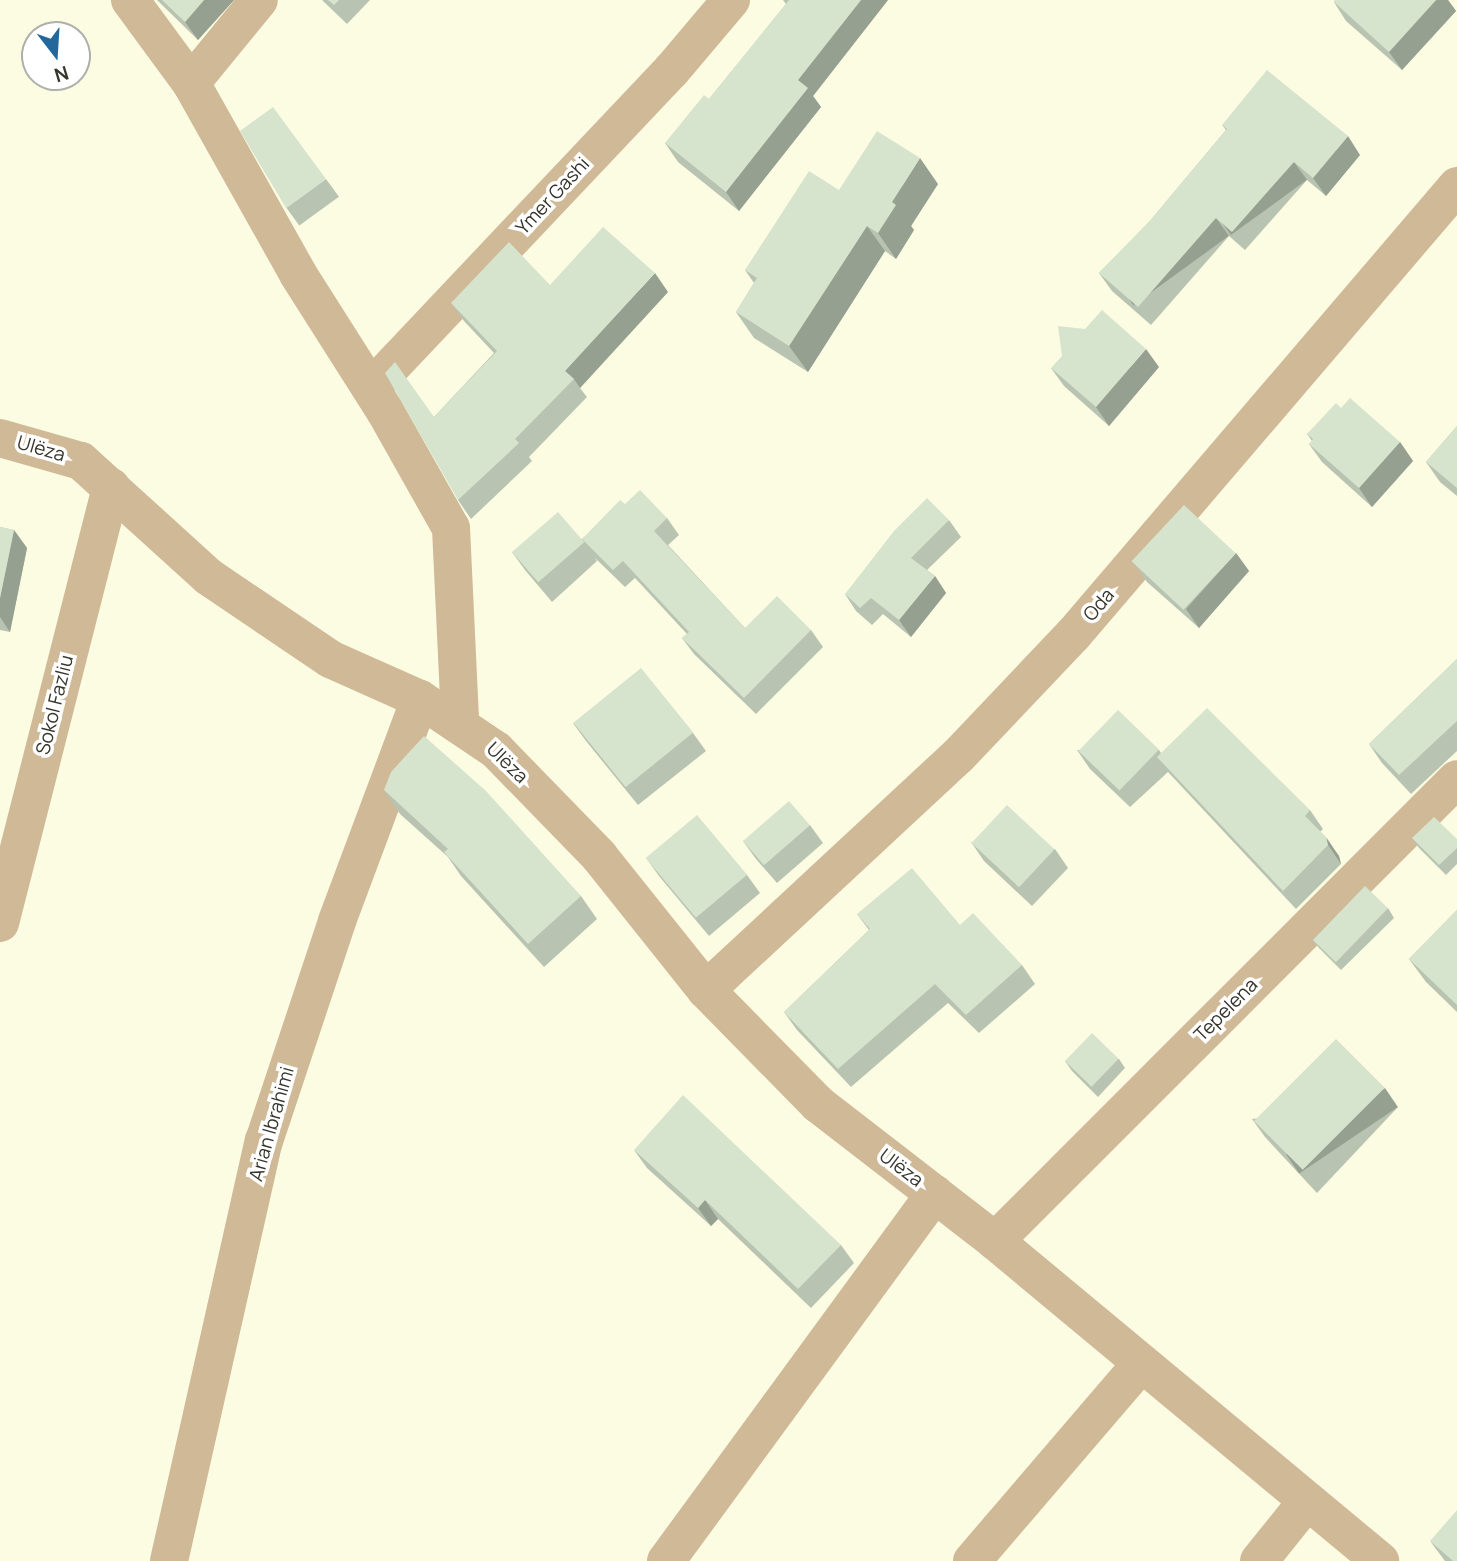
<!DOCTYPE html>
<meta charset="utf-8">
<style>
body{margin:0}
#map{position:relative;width:1457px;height:1561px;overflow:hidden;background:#fcfce3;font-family:Manrope,sans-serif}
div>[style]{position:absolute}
.street>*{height:38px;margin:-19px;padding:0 19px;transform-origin:19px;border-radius:19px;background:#d0b997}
.wall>*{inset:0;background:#b8c4b1;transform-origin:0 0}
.shaded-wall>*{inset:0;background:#96a090;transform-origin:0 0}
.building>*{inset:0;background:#d6e4ce;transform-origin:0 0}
span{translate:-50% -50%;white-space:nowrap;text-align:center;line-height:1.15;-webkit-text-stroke:7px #fff;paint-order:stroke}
.street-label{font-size:19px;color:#36362d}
.north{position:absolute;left:21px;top:21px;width:70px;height:70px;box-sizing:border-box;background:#fff;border:2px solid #afafab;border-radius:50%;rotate:163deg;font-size:19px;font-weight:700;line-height:28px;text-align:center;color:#36362d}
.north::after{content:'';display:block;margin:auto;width:24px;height:32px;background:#23689c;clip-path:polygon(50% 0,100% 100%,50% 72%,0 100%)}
</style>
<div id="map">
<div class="street">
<i style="left:130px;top:0;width:103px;rotate:53.7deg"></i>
<i style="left:191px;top:83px;width:219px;rotate:60.7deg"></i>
<i style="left:298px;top:274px;width:162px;rotate:57.6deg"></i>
<i style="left:385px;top:411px;width:134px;rotate:60.6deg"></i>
<i style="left:451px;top:528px;width:194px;rotate:87.3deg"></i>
<i style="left:191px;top:83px;width:107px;rotate:-50.7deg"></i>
<i style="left:371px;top:388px;width:436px;rotate:-46.6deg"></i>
<i style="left:671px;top:71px;width:93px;rotate:-49.8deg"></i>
<i style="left:0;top:438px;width:84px;rotate:15.9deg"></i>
<i style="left:81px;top:461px;width:173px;rotate:42.2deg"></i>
<i style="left:209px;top:577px;width:146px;rotate:34.1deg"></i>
<i style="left:330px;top:659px;width:98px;rotate:24deg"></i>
<i style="left:420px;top:699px;width:92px;rotate:33.9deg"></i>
<i style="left:496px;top:750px;width:148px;rotate:45.8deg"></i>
<i style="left:599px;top:856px;width:171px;rotate:51.4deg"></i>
<i style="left:706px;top:990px;width:160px;rotate:45.5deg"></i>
<i style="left:818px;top:1104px;width:224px;rotate:37.7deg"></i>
<i style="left:995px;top:1241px;width:501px;rotate:39.73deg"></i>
<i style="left:0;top:923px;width:450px;rotate:-75.7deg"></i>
<i style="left:706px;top:990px;width:344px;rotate:-42.9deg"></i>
<i style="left:958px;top:756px;width:167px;rotate:-46.5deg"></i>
<i style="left:1073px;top:635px;width:591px;rotate:-49.46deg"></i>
<i style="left:995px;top:1241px;width:653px;rotate:-45deg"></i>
<i style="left:169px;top:1561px;width:431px;rotate:-77.3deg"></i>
<i style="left:264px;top:1141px;width:232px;rotate:-71.6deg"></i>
<i style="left:337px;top:921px;width:237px;rotate:-69.5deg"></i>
<i style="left:666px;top:1561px;width:455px;rotate:-53.8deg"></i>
<i style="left:972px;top:1561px;width:260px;rotate:-49.4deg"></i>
<i style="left:1259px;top:1561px;width:77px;rotate:-51.3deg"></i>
</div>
<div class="wall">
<i style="clip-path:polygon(157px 0,234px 0,198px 40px)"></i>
<i style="clip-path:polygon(322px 0,370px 0,347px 24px)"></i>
<i style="clip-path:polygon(783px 0,888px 0,813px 96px,821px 107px,739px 211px,678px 162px,665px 143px,709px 99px,786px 4px)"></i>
<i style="clip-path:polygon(1335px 0,1448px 0,1456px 11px,1402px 70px,1346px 21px,1334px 2px)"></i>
<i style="clip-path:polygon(1222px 125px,1360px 155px,1326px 196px,1307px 180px,1245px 250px,1229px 236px,1151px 325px,1112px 291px,1099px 273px,1149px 222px,1226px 130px)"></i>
<i style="left:326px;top:179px;width:22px;height:49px;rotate:54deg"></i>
<i style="clip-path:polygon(938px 184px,911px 226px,914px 230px,896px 259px,885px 251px,808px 372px,754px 338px,736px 312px,754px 283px,745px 270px,839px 190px)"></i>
<i style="clip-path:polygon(550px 285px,668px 292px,580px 388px,587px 397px,529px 457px,532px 461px,471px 519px,458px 500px,434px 417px,494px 353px,464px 321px,451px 303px)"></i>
<i style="clip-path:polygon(1159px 367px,1109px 426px,1064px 386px,1051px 368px)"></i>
<i style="clip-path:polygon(1341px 408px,1400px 442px,1413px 461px,1372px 507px,1322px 462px,1309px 444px,1312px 441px,1307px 434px)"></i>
<i style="clip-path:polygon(1457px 426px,1457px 496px,1440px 482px,1426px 462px)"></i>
<i style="clip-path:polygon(625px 504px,667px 518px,679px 535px,668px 545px,745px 628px,811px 630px,823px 647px,756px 714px,694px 654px,682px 638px,687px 634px,635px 578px,625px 587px,595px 558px,597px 561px,552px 602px,525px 570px,512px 552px,582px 539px)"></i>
<i style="clip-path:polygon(949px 520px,961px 537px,927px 570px,935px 576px,946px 593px,911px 637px,883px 614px,872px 625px,856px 611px,845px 594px)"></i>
<i style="clip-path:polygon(0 527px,14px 530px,27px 548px,10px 632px,0 630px)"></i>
<i style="clip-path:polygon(1236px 553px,1249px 571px,1199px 628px,1147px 582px,1134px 563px)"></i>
<i style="clip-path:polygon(1457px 659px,1457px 751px,1411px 794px,1382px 763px,1369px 744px)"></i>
<i style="clip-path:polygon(573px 723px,693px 733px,706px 751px,638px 805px,586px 741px)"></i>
<i style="clip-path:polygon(1077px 750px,1159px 750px,1161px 753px,1310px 810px,1323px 829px,1320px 832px,1339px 856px,1341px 864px,1296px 909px,1168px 772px,1130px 807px,1090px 769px)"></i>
<i style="clip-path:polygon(384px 790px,581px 896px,597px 919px,544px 967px,461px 876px,448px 857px,400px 814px)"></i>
<i style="clip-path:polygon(810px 825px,823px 843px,777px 883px,756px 859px,743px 841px)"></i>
<i style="clip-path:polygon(1412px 838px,1457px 839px,1457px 864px,1446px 875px,1419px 848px)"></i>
<i style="clip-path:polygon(971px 842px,1055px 849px,1068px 868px,1032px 906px,984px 861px)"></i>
<i style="clip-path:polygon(646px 858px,747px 875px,760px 893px,709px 936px,659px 876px)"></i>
<i style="clip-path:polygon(1388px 908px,1394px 918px,1341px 970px,1319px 948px,1312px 939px)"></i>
<i style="clip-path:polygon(1457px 910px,1457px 1012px,1426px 982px,1409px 959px)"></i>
<i style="clip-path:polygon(857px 914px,960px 925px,1022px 965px,1035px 984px,979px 1033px,948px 1003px,851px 1087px,797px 1030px,784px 1012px,869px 930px)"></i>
<i style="clip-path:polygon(1119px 1059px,1125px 1068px,1098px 1097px,1072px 1071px,1065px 1061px)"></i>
<i style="clip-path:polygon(1398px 1107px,1317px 1193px,1265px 1137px,1252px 1119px)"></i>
<i style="clip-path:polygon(634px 1150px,841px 1245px,854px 1263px,811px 1308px,718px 1219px,711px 1226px,647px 1168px)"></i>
<i style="clip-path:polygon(1430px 1541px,1457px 1561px,1445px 1561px)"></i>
</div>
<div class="shaded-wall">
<i style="clip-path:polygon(204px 0,234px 0,198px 40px,185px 22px)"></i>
<i style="clip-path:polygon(861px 0,888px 0,813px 96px,821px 107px,739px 211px,726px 192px,798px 80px)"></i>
<i style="clip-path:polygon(1436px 0,1448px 0,1456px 11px,1402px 70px,1389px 52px)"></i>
<i style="clip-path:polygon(1348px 136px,1360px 155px,1326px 196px,1313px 178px)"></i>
<i style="clip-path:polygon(920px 158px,938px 184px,911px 226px,914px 230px,896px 259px,878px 233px,892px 202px)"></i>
<i style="left:1294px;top:162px;width:22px;height:94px;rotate:54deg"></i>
<i style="left:1216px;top:218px;width:22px;height:118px;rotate:54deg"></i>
<i style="clip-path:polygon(867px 226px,885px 251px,808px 372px,789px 346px)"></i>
<i style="clip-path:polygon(655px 273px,668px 292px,580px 388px,574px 379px,565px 371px)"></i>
<i style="clip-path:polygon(1146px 349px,1159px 367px,1109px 426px,1096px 407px)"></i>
<i style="clip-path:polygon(1400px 442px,1413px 461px,1372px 507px,1359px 488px)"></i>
<i style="clip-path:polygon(14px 530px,27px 548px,10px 632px,0 617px,0 598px)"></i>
<i style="clip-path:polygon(1236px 553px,1249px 571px,1199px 628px,1186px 609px)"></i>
<i style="clip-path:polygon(935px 576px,946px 593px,911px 637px,899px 620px)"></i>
<i style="clip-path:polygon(1326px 837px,1339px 856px,1341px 864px,1328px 845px)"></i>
<i style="left:1385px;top:1088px;width:23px;height:119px;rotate:56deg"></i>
<i style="clip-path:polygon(705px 1200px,718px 1219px,711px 1226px,698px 1208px)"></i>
</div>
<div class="building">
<i style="clip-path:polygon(162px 0,204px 0,185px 22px)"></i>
<i style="clip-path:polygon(328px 0,339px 0,334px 5px)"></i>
<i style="clip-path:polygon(789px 0,861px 0,798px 80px,808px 88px,726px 192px,665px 143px,704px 95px,709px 99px)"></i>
<i style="clip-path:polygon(1335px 0,1436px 0,1389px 52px,1334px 2px)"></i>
<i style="clip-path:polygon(1267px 70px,1348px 136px,1313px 178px,1294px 162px,1232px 232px,1216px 218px,1138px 307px,1099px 273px,1149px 222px,1227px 129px,1222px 125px)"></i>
<i style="clip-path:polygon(273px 107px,326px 179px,286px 208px,240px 131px)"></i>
<i style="clip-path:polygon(877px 131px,920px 158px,892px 202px,896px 205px,878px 233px,867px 226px,789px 346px,736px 312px,757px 278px,745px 270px,809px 171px,839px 190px)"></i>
<i style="clip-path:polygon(603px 227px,655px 273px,565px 371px,574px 379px,515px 439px,519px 443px,458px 500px,385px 373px,395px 362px,434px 417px,497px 351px,451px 303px,509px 242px,550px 285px)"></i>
<i style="clip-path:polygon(1102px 310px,1146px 349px,1096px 407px,1051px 368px,1062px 356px,1058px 326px,1085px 329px)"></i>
<i style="clip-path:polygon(1350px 398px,1400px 442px,1359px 488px,1309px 444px,1313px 439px,1307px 434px,1336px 403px,1341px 408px)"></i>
<i style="clip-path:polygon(1457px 426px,1457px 488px,1426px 462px)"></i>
<i style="clip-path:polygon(640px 490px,667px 518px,654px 531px,745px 628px,777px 596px,811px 630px,744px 698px,682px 638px,689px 632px,623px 561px,613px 570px,582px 539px,620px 500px,625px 504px)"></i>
<i style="clip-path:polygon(927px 498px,949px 520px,911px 558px,935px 576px,899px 620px,871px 598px,860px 608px,845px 594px,894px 531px)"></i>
<i style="left:1184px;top:505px;width:71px;height:77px;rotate:43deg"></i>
<i style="left:558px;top:512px;width:40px;height:61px;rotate:49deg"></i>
<i style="clip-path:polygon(0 527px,14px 530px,0 598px)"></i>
<i style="clip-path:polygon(1457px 659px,1457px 721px,1399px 775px,1369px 744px)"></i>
<i style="left:641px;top:668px;width:83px;height:87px;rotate:51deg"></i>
<i style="clip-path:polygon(1207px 708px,1310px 810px,1305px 816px,1326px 837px,1328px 845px,1283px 891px,1157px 757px)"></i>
<i style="left:1118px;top:710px;width:57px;height:57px;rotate:44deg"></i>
<i style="clip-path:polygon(424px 736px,486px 791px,581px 896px,528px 944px,444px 852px,448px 849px,384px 790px,391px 772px)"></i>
<i style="left:789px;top:801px;width:32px;height:61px;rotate:49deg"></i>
<i style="left:1007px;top:805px;width:65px;height:52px;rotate:43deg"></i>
<i style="left:697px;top:815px;width:78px;height:67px;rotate:50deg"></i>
<i style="clip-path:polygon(1434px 817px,1457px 839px,1457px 848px,1439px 865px,1412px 838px)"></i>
<i style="clip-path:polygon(912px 868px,960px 925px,973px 913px,1022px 965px,966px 1015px,935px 984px,838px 1069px,784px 1012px,870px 929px,857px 914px)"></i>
<i style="left:1365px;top:886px;width:32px;height:75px;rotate:44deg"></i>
<i style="clip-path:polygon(1457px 910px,1457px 1005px,1409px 959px)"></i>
<i style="left:1092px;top:1033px;width:37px;height:39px;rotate:44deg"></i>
<i style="left:1336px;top:1039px;width:69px;height:116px;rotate:45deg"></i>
<i style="clip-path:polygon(683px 1095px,841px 1245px,798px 1289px,705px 1200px,698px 1208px,634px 1150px)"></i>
<i style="clip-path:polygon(1457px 1510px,1457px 1561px,1453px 1561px,1430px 1541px)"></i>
</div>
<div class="street-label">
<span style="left:553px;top:196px;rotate:-47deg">Ymer Gashi</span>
<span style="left:41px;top:449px;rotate:16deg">Ulëza</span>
<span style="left:1099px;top:605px;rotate:-49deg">Oda</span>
<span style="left:55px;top:705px;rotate:-76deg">Sokol Fazliu</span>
<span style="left:507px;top:763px;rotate:44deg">Ulëza</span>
<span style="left:1226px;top:1010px;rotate:-45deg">Tepelena</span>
<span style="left:272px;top:1124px;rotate:-74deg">Arian Ibrahimi</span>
<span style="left:901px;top:1168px;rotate:37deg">Ulëza</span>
</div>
<div class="north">N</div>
</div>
